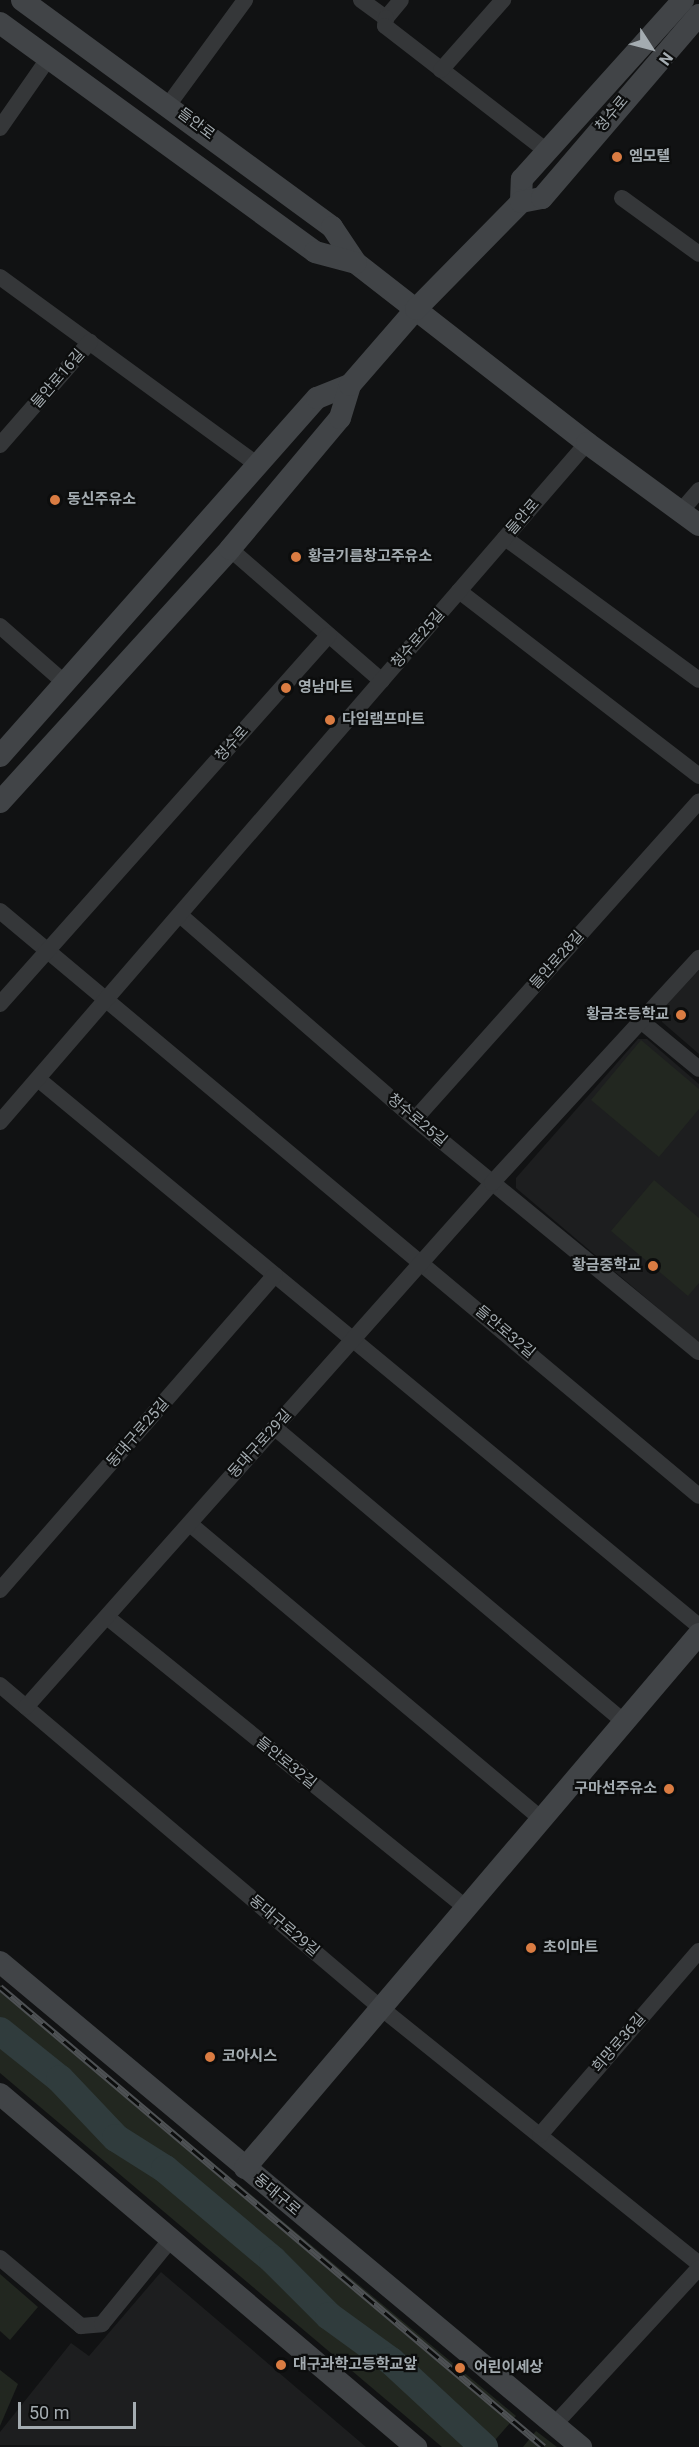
<!DOCTYPE html>
<meta charset="utf-8">
<style>
body{margin:0}
#map{position:relative;width:699px;height:2447px;overflow:hidden;background:#111213;font-family:Roboto,"Noto Sans KR",sans-serif}
div>[style]{position:absolute}
.built>*{inset:0;background:#1d1e1f}
.green>*{inset:0;background:#222720}
.river>*{height:28px;margin:-14px;padding:0 14px;transform-origin:14px;border-radius:14px;background:#303c3d}
.street>*{height:16px;margin:-8px;padding:0 8px;transform-origin:8px;border-radius:8px;background:#353739}
.secondary>*{height:22px;margin:-11px;padding:0 11px;transform-origin:11px;border-radius:11px;background:#414447}
.rail>*{height:7px;margin-top:-3.5px;transform-origin:0;background:repeating-linear-gradient(90deg,#0c0d0d 0 14px,#4e5154 0 28px);box-sizing:border-box;border-block:2px solid #4e5154}
.dots>*{width:16px;height:16px;translate:-50% -50%;box-sizing:border-box;border:3px solid #0c0d0d;border-radius:50%}
span{translate:-50% -50%;white-space:nowrap;text-align:center;line-height:1.15;-webkit-text-stroke:4.5px #0c0d0d;paint-order:stroke}
.street-label{font-size:15px;color:#a4acb1}
.poi-label{font-size:15px;color:#a4acb1;font-weight:700}
.left{translate:0 -50%;text-align:left}
.right{translate:-100% -50%;text-align:right}
.north{position:absolute;left:621px;top:18px;width:60px;height:60px;-webkit-text-stroke:4px #0c0d0d;paint-order:stroke;rotate:126deg;font-size:16px;font-weight:700;line-height:24px;text-align:center;color:#a4acb1}
.north::after{content:'';display:block;margin:auto;width:21px;height:27px;background:#a4acb1;clip-path:polygon(50% 0,100% 100%,50% 72%,0 100%)}
.scale{position:absolute;left:18px;top:2402px;width:118px;height:27px;box-sizing:border-box;border:3px solid #a4acb1;border-top:0;padding-left:8px;font-size:18px;line-height:21px;white-space:nowrap;color:#a4acb1;-webkit-text-stroke:4px #0c0d0d;paint-order:stroke}
</style>
<div id="map">
<div class="built">
<i style="clip-path:polygon(699px 970px,699px 1054px,662px 1022px,663px 1008px)"></i>
<i style="clip-path:polygon(638px 1039px,647px 1039px,699px 1084px,699px 1343px,516px 1188px,516px 1178px)"></i>
<i style="clip-path:polygon(161px 2272px,366px 2447px,0 2445px,0 2432px,71px 2343px,89px 2356px)"></i>
</div>
<div class="green">
<i style="clip-path:polygon(641px 1040px,699px 1089px,699px 1109px,659px 1157px,591px 1100px)"></i>
<i style="clip-path:polygon(654px 1180px,699px 1218px,699px 1283px,688px 1296px,611px 1231px)"></i>
<i style="clip-path:polygon(0 1985px,516px 2416px,489px 2447px,442px 2447px,0 2073px)"></i>
<i style="clip-path:polygon(0 2274px,38px 2307px,10px 2340px,0 2331px)"></i>
<i style="clip-path:polygon(0 2370px,18px 2384px,0 2426px)"></i>
<i style="clip-path:polygon(536px 2431px,557px 2447px,523px 2447px)"></i>
</div>
<div class="river">
<i style="left:0;top:2031px;width:77px;rotate:38.7deg"></i>
<i style="left:60px;top:2079px;width:81px;rotate:46.5deg"></i>
<i style="left:116px;top:2138px;width:58px;rotate:32.3deg"></i>
<i style="left:165px;top:2169px;width:141px;rotate:40.1deg"></i>
<i style="left:273px;top:2260px;width:79px;rotate:45deg"></i>
<i style="left:329px;top:2316px;width:77px;rotate:36deg"></i>
<i style="left:391px;top:2361px;width:127px;rotate:42.8deg"></i>
</div>
<div class="street">
<i style="left:361px;top:0;width:31px;rotate:36deg"></i>
<i style="left:386px;top:18px;width:23px;rotate:-50deg"></i>
<i style="left:386px;top:18px;width:8px;rotate:97deg"></i>
<i style="left:385px;top:26px;width:205px;rotate:37.7deg"></i>
<i style="left:441px;top:70px;width:94px;rotate:-48.5deg"></i>
<i style="left:169px;top:104px;width:129px;rotate:-53.8deg"></i>
<i style="left:0;top:128px;width:84px;rotate:-55.2deg"></i>
<i style="left:622px;top:198px;width:95px;rotate:36deg"></i>
<i style="left:0;top:277px;width:319px;rotate:36.1deg"></i>
<i style="left:0;top:445px;width:137px;rotate:-48.9deg"></i>
<i style="left:681px;top:511px;width:28px;rotate:-49deg"></i>
<i style="left:505px;top:538px;width:240px;rotate:36.2deg"></i>
<i style="left:230px;top:549px;width:201px;rotate:41deg"></i>
<i style="left:459px;top:591px;width:303px;rotate:37.6deg"></i>
<i style="left:0;top:626px;width:88px;rotate:41.3deg"></i>
<i style="left:0;top:911px;width:911px;rotate:39.93deg"></i>
<i style="left:180px;top:915px;width:311px;rotate:41deg"></i>
<i style="left:415px;top:1119px;width:367px;rotate:39.4deg"></i>
<i style="left:0;top:1004px;width:494px;rotate:-48.3deg"></i>
<i style="left:641px;top:1021px;width:75px;rotate:39.6deg"></i>
<i style="left:38px;top:1079px;width:858px;rotate:39.61deg"></i>
<i style="left:415px;top:1119px;width:426px;rotate:-48.2deg"></i>
<i style="left:0;top:1122px;width:898px;rotate:-49.16deg"></i>
<i style="left:275px;top:1428px;width:456px;rotate:40.1deg"></i>
<i style="left:190px;top:1524px;width:459px;rotate:40deg"></i>
<i style="left:0;top:1590px;width:418px;rotate:-48.9deg"></i>
<i style="left:107px;top:1617px;width:462px;rotate:39deg"></i>
<i style="left:0;top:1685px;width:499px;rotate:40.3deg"></i>
<i style="left:381px;top:2008px;width:408px;rotate:38.8deg"></i>
<i style="left:26px;top:1707px;width:701px;rotate:-48.35deg"></i>
<i style="left:492px;top:1183px;width:306px;rotate:-47.4deg"></i>
<i style="left:540px;top:2135px;width:243px;rotate:-49.2deg"></i>
<i style="left:0;top:2258px;width:106px;rotate:40deg"></i>
<i style="left:81px;top:2326px;width:21px;rotate:-5deg"></i>
<i style="left:102px;top:2324px;width:109px;rotate:-50.9deg"></i>
<i style="left:555px;top:2424px;width:212px;rotate:-47.3deg"></i>
</div>
<div class="secondary">
<i style="left:22px;top:0;width:384px;rotate:36.2deg"></i>
<i style="left:332px;top:227px;width:43px;rotate:56.3deg"></i>
<i style="left:356px;top:263px;width:293px;rotate:37.9deg"></i>
<i style="left:587px;top:443px;width:139px;rotate:36.2deg"></i>
<i style="left:0;top:23px;width:389px;rotate:36deg"></i>
<i style="left:315px;top:252px;width:42px;rotate:15deg"></i>
<i style="left:521px;top:202px;width:23px;rotate:-88deg"></i>
<i style="left:522px;top:179px;width:241px;rotate:-48deg"></i>
<i style="left:0;top:756px;width:478px;rotate:-48.5deg"></i>
<i style="left:317px;top:398px;width:35px;rotate:-22deg"></i>
<i style="left:0;top:802px;width:342px;rotate:-47.7deg"></i>
<i style="left:230px;top:549px;width:171px;rotate:-50deg"></i>
<i style="left:340px;top:418px;width:34px;rotate:-73deg"></i>
<i style="left:350px;top:385px;width:101px;rotate:-49deg"></i>
<i style="left:416px;top:309px;width:150px;rotate:-45.5deg"></i>
<i style="left:521px;top:202px;width:21px;rotate:-11deg"></i>
<i style="left:542px;top:198px;width:241px;rotate:-49.4deg"></i>
<i style="left:0;top:1962px;width:757px;rotate:39.85deg"></i>
<i style="left:0;top:2094px;width:546px;rotate:40.32deg"></i>
<i style="left:245px;top:2168px;width:701px;rotate:-49.63deg"></i>
</div>
<div class="rail">
<i style="left:0;top:1987px;width:712px;rotate:40.22deg"></i>
</div>
<div class="dots">
<i style="left:617px;top:157px;background:#da7c42"></i>
<i style="left:55px;top:500px;background:#da7c42"></i>
<i style="left:296px;top:557px;background:#da7c42"></i>
<i style="left:286px;top:688px;background:#da7c42"></i>
<i style="left:330px;top:720px;background:#da7c42"></i>
<i style="left:681px;top:1015px;background:#da7c42"></i>
<i style="left:653px;top:1266px;background:#da7c42"></i>
<i style="left:669px;top:1789px;background:#da7c42"></i>
<i style="left:531px;top:1948px;background:#da7c42"></i>
<i style="left:210px;top:2057px;background:#da7c42"></i>
<i style="left:281px;top:2365px;background:#da7c42"></i>
<i style="left:460px;top:2368px;background:#da7c42"></i>
</div>
<div class="street-label">
<span style="left:612px;top:114px;rotate:-50deg">청수로</span>
<span style="left:196px;top:124px;rotate:37deg">들안로</span>
<span style="left:58px;top:379px;rotate:-49deg">들안로16길</span>
<span style="left:523px;top:517px;rotate:-49deg">들안로</span>
<span style="left:418px;top:639px;rotate:-49deg">청수로25길</span>
<span style="left:232px;top:744px;rotate:-48deg">청수로</span>
<span style="left:557px;top:960px;rotate:-48deg">들안로28길</span>
<span style="left:417px;top:1120px;rotate:40deg">청수로25길</span>
<span style="left:505px;top:1332px;rotate:40deg">들안로32길</span>
<span style="left:138px;top:1433px;rotate:-49deg">동대구로25길</span>
<span style="left:260px;top:1444px;rotate:-48deg">동대구로29길</span>
<span style="left:286px;top:1763px;rotate:39deg">들안로32길</span>
<span style="left:284px;top:1926px;rotate:40deg">동대구로29길</span>
<span style="left:619px;top:2043px;rotate:-49deg">희망로36길</span>
<span style="left:277px;top:2195px;rotate:40deg">동대구로</span>
</div>
<div class="poi-label">
<span class="left" style="left:629px;top:157px">엠모텔</span>
<span class="left" style="left:67px;top:500px">동신주유소</span>
<span class="left" style="left:308px;top:557px">황금기름창고주유소</span>
<span class="left" style="left:298px;top:688px">영남마트</span>
<span class="left" style="left:342px;top:720px">다임램프마트</span>
<span class="right" style="left:669px;top:1015px">황금초등학교</span>
<span class="right" style="left:641px;top:1266px">황금중학교</span>
<span class="right" style="left:657px;top:1789px">구마선주유소</span>
<span class="left" style="left:543px;top:1948px">초이마트</span>
<span class="left" style="left:222px;top:2057px">코아시스</span>
<span class="left" style="left:293px;top:2365px">대구과학고등학교앞</span>
<span class="left" style="left:474px;top:2368px">어린이세상</span>
</div>
<div class="north">N</div>
<div class="scale">50 m</div>
</div>
